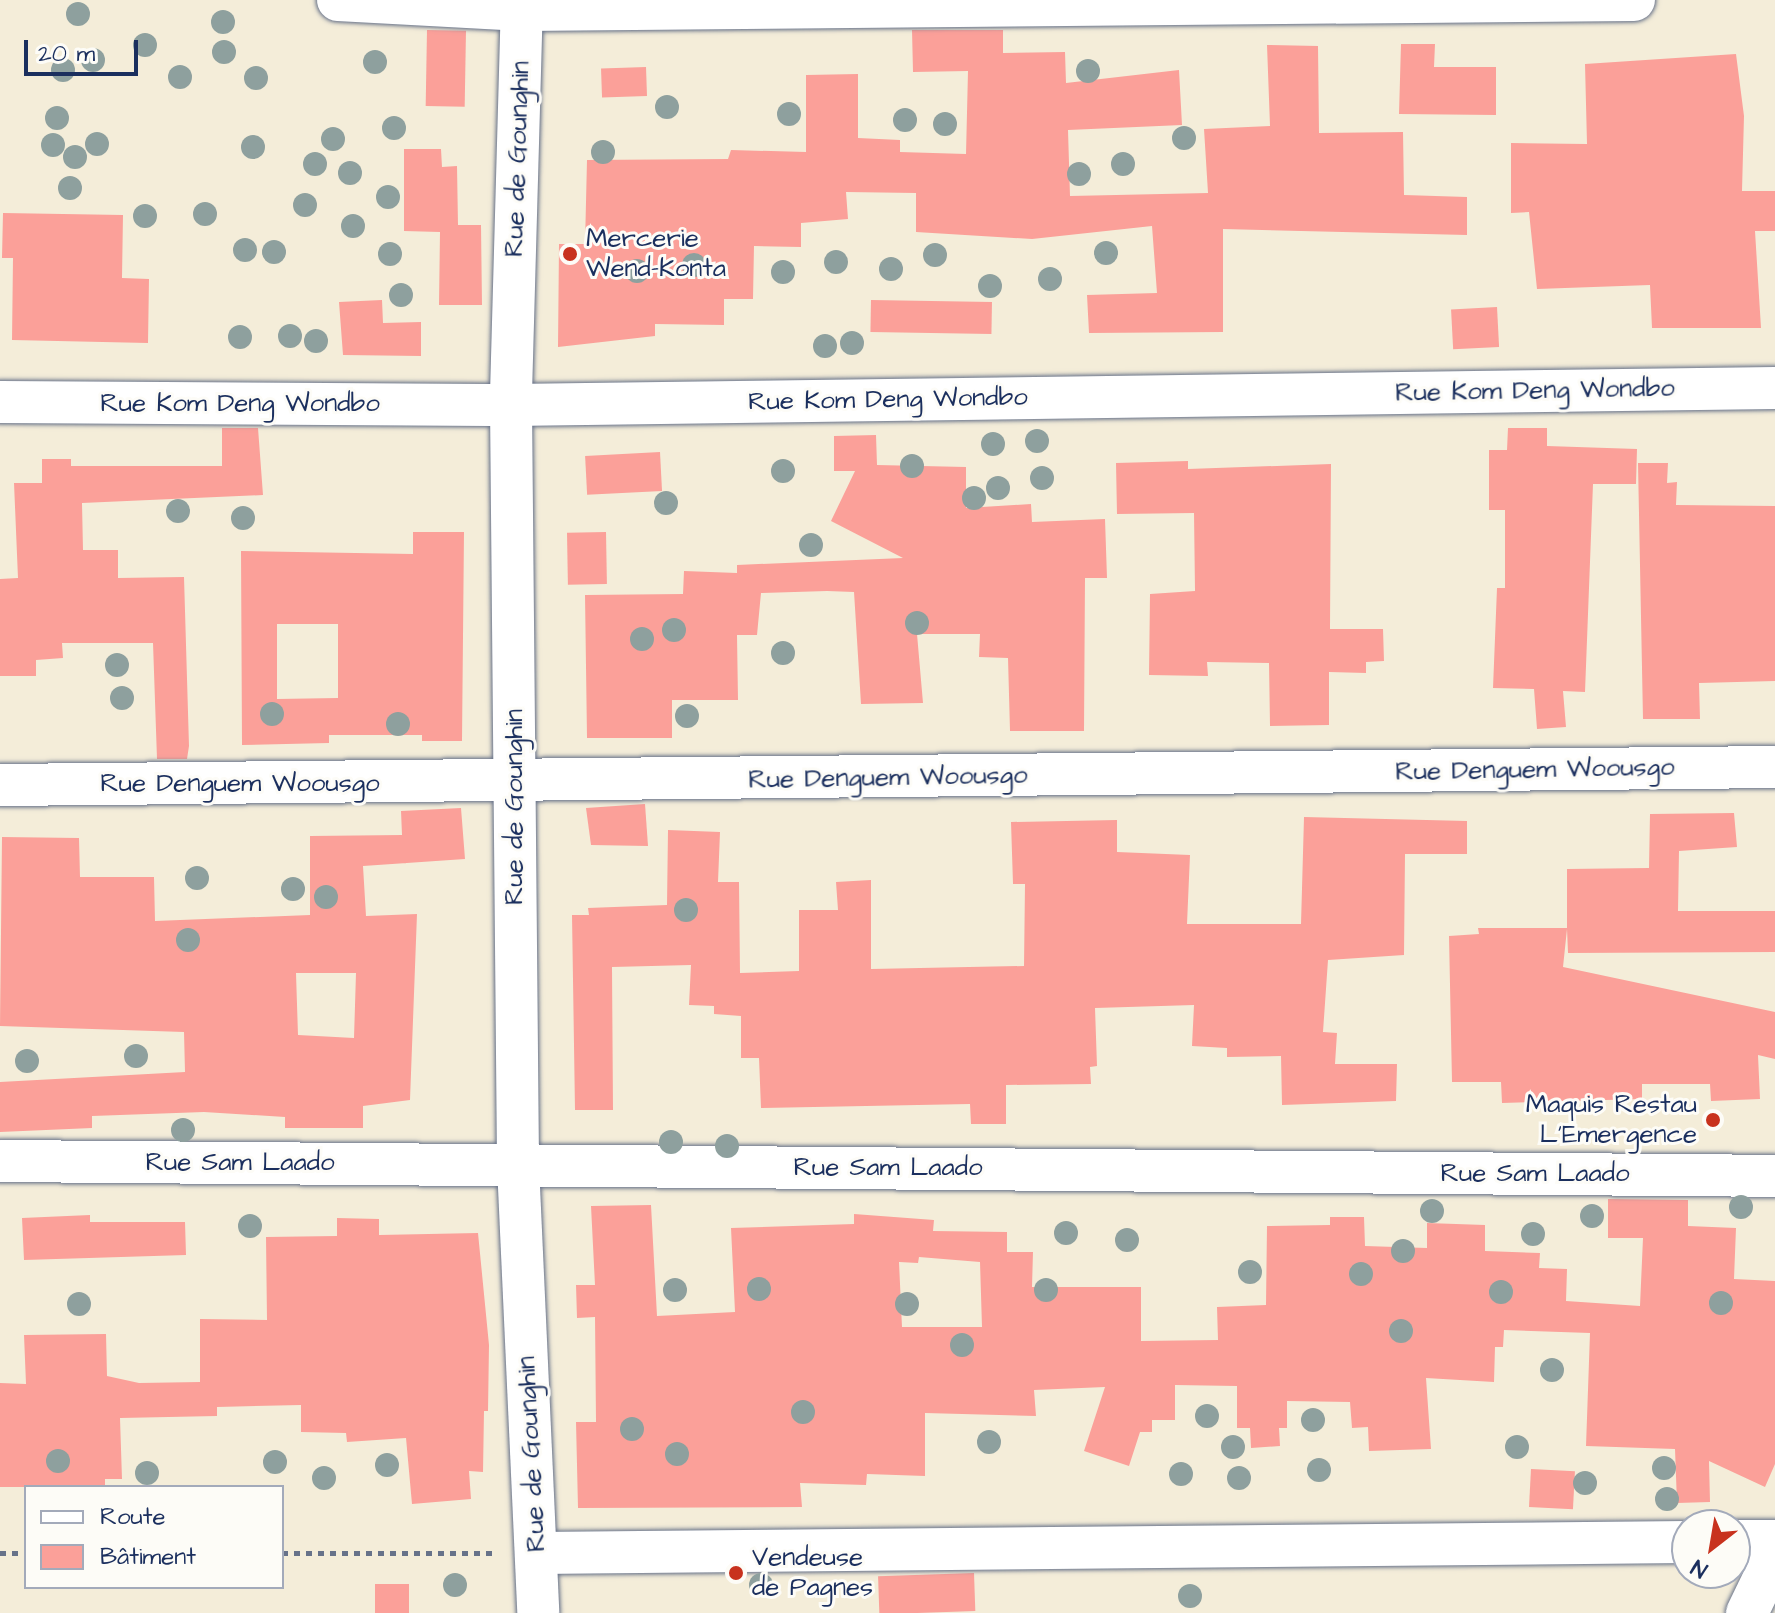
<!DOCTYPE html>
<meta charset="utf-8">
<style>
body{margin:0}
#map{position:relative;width:1775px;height:1613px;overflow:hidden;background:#f4edd9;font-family:"Architects Daughter",sans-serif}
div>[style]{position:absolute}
.building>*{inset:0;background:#fba099;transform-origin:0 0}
.path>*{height:5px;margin-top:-2.5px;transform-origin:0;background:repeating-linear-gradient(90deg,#677289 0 6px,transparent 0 12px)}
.roads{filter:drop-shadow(0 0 2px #677289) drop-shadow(0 0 2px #677289)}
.street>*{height:42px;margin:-21px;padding:0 21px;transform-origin:21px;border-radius:21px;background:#fff}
.trees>*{width:24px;height:24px;margin:-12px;border-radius:50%;background:#8ea09e}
.dots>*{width:22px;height:22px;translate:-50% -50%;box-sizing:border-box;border:4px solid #fdfcf7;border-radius:50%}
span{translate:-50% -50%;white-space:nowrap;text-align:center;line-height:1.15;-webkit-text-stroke:6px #fdfcf7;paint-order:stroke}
.street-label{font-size:26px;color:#1b2f5e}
.poi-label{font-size:26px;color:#1b2f5e}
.left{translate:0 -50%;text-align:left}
.right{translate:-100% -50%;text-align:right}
.legend{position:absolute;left:24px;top:1485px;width:260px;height:104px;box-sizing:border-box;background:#fdfcf7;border:2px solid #a3aaba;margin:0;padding:10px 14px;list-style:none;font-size:24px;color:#1b2f5e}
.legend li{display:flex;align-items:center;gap:16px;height:40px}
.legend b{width:40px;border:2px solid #a3aaba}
.north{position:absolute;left:1671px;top:1509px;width:80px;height:80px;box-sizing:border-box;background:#fdfcf7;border:2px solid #a3aaba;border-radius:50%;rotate:211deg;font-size:22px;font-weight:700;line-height:32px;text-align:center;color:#1b2f5e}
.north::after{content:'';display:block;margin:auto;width:28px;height:36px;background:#c8321e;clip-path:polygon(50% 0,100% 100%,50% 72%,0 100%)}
.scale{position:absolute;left:24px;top:40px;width:114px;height:36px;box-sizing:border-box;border:4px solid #1b2f5e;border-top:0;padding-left:10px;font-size:24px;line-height:28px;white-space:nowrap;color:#1b2f5e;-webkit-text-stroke:6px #fdfcf7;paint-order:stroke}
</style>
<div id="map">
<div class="building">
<i style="left:427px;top:30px;width:39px;height:76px;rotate:1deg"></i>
<i style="clip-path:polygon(912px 30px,1003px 30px,1003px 53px,1065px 52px,1066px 83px,1179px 70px,1182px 125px,1068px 130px,1070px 196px,1208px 193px,1204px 129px,1270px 126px,1267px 45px,1318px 46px,1319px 133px,1403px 132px,1404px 195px,1467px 197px,1467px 235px,1223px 229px,1223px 332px,1089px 333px,1087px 295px,1157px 293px,1152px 226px,1032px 239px,916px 232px,916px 193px,846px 192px,848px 219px,801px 223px,801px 247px,754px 246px,753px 299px,724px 299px,724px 325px,655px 324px,655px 336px,558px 347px,559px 244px,585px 244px,587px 160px,728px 159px,731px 150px,806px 152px,806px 75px,858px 74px,858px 138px,900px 140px,900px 152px,966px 154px,968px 71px,913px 72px)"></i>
<i style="clip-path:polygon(1401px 44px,1435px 44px,1434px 67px,1496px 67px,1496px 115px,1399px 114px)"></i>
<i style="clip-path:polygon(1736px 54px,1744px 116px,1742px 191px,1775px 191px,1775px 231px,1755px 231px,1761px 328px,1652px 328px,1650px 285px,1537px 289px,1529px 212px,1511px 213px,1511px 143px,1587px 144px,1585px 64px)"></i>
<i style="left:646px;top:67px;width:29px;height:45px;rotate:88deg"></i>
<i style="clip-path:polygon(404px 149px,441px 149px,442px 167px,457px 166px,458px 225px,481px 225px,482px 305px,439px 305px,440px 232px,404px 231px)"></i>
<i style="clip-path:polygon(3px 213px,123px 215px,122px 278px,149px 279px,148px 343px,12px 340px,13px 258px,2px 258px)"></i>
<i style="clip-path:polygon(382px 300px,383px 323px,421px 322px,421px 356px,343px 355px,339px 302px)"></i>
<i style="left:871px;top:300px;width:121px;height:32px;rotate:1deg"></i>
<i style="left:1497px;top:307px;width:40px;height:46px;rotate:87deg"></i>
<i style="clip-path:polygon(222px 428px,258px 428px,263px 495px,82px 503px,83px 550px,118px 550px,118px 578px,184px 577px,189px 746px,187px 759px,157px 759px,153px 643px,62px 643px,63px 658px,36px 660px,36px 676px,0 676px,0 579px,18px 578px,14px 483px,42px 483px,42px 459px,71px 459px,71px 466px,222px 466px)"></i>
<i style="clip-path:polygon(1508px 428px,1547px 428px,1547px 446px,1637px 449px,1636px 484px,1593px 484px,1585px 692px,1563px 691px,1566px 727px,1537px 729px,1534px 689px,1493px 688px,1497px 588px,1505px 588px,1505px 510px,1489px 510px,1489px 450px,1507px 450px)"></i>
<i style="clip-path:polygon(876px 435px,877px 465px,966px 467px,966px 508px,1031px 504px,1032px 522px,1105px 519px,1107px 578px,1085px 578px,1084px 731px,1010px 731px,1008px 658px,979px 657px,980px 634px,917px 634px,923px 703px,861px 704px,854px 592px,827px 591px,761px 593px,757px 635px,737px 635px,738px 700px,672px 700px,672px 738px,587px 738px,585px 595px,683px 594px,684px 571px,737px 573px,737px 565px,903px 558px,831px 521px,855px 471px,834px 471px,834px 436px)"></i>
<i style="left:660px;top:452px;width:39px;height:75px;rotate:87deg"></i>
<i style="clip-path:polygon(1188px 461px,1188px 469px,1331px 464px,1330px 629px,1383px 629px,1384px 661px,1366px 662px,1366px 673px,1329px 672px,1329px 725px,1270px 726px,1269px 663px,1207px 662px,1208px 676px,1149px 675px,1150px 594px,1195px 591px,1194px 513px,1117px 514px,1116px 463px)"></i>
<i style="clip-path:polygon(1638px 463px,1668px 463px,1667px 483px,1677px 482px,1676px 505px,1775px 506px,1775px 681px,1699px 683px,1700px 719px,1643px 719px)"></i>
<i style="clip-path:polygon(evenodd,413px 532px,464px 532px,462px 741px,422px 741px,422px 735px,329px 735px,329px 743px,242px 745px,241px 551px,413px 554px,413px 532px,277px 624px,338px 624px,338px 698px,277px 699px,277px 624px)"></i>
<i style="left:606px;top:532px;width:52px;height:39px;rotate:89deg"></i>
<i style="clip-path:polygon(645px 804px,648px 846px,591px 845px,586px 808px)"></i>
<i style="clip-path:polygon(evenodd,461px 808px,465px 859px,363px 866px,366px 916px,417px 914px,410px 1100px,363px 1106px,363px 1128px,285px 1128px,285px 1117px,204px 1112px,92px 1116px,92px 1128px,0 1132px,0 1082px,185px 1072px,184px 1032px,0 1026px,2px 837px,79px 838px,80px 877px,154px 877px,155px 921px,310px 915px,310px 836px,402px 835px,401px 811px,461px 808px,296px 973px,356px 973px,354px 1038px,298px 1035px,296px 973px)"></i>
<i style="clip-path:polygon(1734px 813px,1737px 847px,1679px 851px,1678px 911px,1775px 911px,1775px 952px,1568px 953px,1567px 929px,1563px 967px,1775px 1012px,1775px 1059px,1758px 1055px,1760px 1099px,1711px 1101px,1710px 1084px,1642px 1084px,1642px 1099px,1502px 1103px,1501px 1082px,1452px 1082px,1449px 936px,1479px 934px,1478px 928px,1567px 928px,1567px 869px,1649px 868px,1650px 814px)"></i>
<i style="clip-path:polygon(1304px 817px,1467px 821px,1467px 854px,1405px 854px,1404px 955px,1328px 960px,1323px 1032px,1337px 1033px,1335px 1064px,1397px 1064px,1396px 1101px,1282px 1105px,1281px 1056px,1227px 1057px,1227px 1048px,1192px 1046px,1194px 1005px,1095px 1008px,1097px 1066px,1090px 1067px,1091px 1084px,1006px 1085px,1006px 1124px,971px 1124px,970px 1104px,761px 1108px,759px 1058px,741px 1058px,741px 1016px,714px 1014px,714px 1006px,689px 1005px,691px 965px,612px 967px,613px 1110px,575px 1110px,572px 915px,589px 915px,588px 908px,667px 905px,668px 830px,720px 832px,718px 882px,739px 882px,740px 973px,799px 971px,799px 910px,838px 910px,836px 882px,871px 880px,871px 969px,1024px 966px,1025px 884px,1013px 884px,1011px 822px,1117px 820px,1117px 852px,1190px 855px,1187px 924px,1301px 924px)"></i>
<i style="clip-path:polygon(evenodd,1608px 1199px,1688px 1200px,1688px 1226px,1736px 1228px,1734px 1279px,1775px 1281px,1775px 1464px,1765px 1487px,1709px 1461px,1710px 1502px,1677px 1503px,1675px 1449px,1586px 1446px,1590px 1333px,1504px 1330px,1503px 1347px,1495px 1347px,1494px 1382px,1426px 1378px,1431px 1449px,1369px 1451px,1368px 1427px,1352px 1428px,1350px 1402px,1287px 1401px,1287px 1428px,1279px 1428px,1280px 1446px,1251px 1448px,1250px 1428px,1237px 1428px,1237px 1386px,1175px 1385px,1175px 1420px,1152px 1420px,1152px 1432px,1140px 1432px,1129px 1466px,1084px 1451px,1105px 1387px,1034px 1390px,1036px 1416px,925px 1413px,925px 1476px,867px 1474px,866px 1485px,800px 1483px,802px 1507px,578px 1508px,576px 1422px,596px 1422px,595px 1317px,577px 1318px,576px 1285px,595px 1285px,591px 1206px,651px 1205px,657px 1316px,735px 1312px,731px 1228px,854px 1224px,854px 1214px,934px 1220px,933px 1231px,1007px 1232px,1007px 1252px,1033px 1252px,1032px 1287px,1141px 1287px,1141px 1341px,1218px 1340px,1217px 1307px,1266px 1305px,1267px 1226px,1330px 1225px,1330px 1217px,1364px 1217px,1365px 1246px,1427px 1248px,1427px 1223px,1485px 1225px,1485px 1251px,1540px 1253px,1539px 1268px,1567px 1269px,1566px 1301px,1640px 1306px,1643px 1238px,1608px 1238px,1608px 1199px,919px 1257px,980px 1262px,982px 1327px,902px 1327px,899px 1262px,918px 1263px,919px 1257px)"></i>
<i style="clip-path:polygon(90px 1215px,90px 1222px,185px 1222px,186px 1255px,24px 1260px,22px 1218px)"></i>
<i style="clip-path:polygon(337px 1218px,379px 1219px,379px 1235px,478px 1233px,489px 1345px,488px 1411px,484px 1411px,483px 1472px,469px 1471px,471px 1499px,412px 1504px,406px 1438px,347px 1442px,346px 1433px,301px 1432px,301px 1405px,217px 1407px,217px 1416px,120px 1418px,122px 1479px,105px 1479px,105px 1487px,0 1487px,0 1383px,26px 1384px,24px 1335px,106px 1334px,107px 1376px,139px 1383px,200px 1382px,200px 1319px,267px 1320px,266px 1237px,337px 1236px)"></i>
<i style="left:1531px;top:1469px;width:44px;height:38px;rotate:3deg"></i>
<i style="left:974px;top:1573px;width:38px;height:96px;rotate:88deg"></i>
<i style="left:375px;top:1584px;width:34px;height:29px"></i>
</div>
<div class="path">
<i style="left:0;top:1553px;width:26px"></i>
<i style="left:282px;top:1553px;width:214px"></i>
</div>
<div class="roads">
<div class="street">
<i style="left:338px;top:0;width:185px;rotate:3.1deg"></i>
<i style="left:523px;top:10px;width:1111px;rotate:-0.52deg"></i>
<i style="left:522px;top:0;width:405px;rotate:91.6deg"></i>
<i style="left:511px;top:405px;width:760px;rotate:89.47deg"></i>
<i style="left:518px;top:1165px;width:448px;rotate:87.4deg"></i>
<i style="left:0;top:402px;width:511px;rotate:0.34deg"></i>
<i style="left:511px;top:405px;width:1264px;rotate:-0.77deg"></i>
<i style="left:0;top:785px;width:1775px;rotate:-0.58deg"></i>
<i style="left:0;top:1161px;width:1775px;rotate:0.48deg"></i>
<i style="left:1735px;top:1541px;width:40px"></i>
<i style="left:537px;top:1553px;width:1150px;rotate:-0.55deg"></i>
<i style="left:1747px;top:1613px;width:64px;rotate:-64.2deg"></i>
</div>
</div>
<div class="trees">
<i style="left:78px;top:14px"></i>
<i style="left:223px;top:22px"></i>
<i style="left:145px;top:45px"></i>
<i style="left:224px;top:52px"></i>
<i style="left:93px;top:60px"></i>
<i style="left:375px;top:62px"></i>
<i style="left:63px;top:70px"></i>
<i style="left:1088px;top:71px"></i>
<i style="left:180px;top:77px"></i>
<i style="left:256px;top:78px"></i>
<i style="left:667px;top:107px"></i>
<i style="left:789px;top:114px"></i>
<i style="left:57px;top:118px"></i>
<i style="left:905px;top:120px"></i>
<i style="left:945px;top:124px"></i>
<i style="left:394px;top:128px"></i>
<i style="left:1184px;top:138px"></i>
<i style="left:333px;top:139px"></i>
<i style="left:97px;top:144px"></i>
<i style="left:53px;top:145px"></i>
<i style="left:253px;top:147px"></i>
<i style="left:603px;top:152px"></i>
<i style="left:75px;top:157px"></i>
<i style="left:315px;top:164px"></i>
<i style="left:1123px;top:164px"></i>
<i style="left:350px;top:173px"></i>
<i style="left:1079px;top:174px"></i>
<i style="left:70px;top:188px"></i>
<i style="left:388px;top:197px"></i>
<i style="left:305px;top:205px"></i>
<i style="left:205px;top:214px"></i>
<i style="left:145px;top:216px"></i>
<i style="left:353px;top:226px"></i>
<i style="left:245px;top:250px"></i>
<i style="left:274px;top:252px"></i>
<i style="left:1106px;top:253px"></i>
<i style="left:390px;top:254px"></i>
<i style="left:935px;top:255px"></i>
<i style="left:836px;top:262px"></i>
<i style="left:694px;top:265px"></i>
<i style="left:891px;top:269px"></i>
<i style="left:637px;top:271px"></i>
<i style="left:783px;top:272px"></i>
<i style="left:1050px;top:279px"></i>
<i style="left:990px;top:286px"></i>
<i style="left:401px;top:295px"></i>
<i style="left:290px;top:336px"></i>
<i style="left:240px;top:337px"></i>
<i style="left:316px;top:341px"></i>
<i style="left:852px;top:343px"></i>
<i style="left:825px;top:346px"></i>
<i style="left:1037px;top:441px"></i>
<i style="left:993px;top:444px"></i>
<i style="left:912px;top:466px"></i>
<i style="left:783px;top:471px"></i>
<i style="left:1042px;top:478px"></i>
<i style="left:998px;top:488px"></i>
<i style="left:974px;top:498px"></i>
<i style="left:666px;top:503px"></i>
<i style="left:178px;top:511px"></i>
<i style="left:243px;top:518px"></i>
<i style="left:811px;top:545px"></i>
<i style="left:917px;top:623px"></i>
<i style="left:674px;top:630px"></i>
<i style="left:642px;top:639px"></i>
<i style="left:783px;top:653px"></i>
<i style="left:117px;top:665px"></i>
<i style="left:122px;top:698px"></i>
<i style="left:272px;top:714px"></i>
<i style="left:687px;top:716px"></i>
<i style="left:398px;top:724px"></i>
<i style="left:197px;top:878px"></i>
<i style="left:293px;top:889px"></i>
<i style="left:326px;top:897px"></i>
<i style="left:686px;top:910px"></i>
<i style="left:188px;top:940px"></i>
<i style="left:136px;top:1056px"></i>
<i style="left:27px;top:1061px"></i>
<i style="left:183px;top:1130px"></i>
<i style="left:671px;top:1142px"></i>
<i style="left:727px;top:1146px"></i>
<i style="left:1741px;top:1207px"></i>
<i style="left:1432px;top:1211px"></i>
<i style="left:1592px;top:1216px"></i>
<i style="left:250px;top:1226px"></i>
<i style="left:1066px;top:1233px"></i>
<i style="left:1533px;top:1234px"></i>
<i style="left:1127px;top:1240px"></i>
<i style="left:1403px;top:1251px"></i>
<i style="left:1250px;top:1272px"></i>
<i style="left:1361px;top:1274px"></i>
<i style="left:759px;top:1289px"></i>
<i style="left:675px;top:1290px"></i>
<i style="left:1046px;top:1290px"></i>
<i style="left:1501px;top:1292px"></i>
<i style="left:1721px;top:1303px"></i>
<i style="left:79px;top:1304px"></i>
<i style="left:907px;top:1304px"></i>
<i style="left:1401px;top:1331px"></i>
<i style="left:962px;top:1345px"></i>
<i style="left:1552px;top:1370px"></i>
<i style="left:803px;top:1412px"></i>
<i style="left:1207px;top:1416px"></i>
<i style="left:1313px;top:1420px"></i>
<i style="left:632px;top:1429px"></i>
<i style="left:989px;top:1442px"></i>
<i style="left:1233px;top:1447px"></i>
<i style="left:1517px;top:1447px"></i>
<i style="left:677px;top:1454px"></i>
<i style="left:58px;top:1461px"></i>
<i style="left:275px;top:1462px"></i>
<i style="left:387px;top:1465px"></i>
<i style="left:1664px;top:1468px"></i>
<i style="left:1319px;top:1470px"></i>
<i style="left:147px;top:1473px"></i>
<i style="left:1181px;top:1474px"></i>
<i style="left:324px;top:1478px"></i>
<i style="left:1239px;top:1478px"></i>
<i style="left:1585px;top:1483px"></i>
<i style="left:1667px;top:1499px"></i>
<i style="left:455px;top:1585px"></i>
<i style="left:761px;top:1585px"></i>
<i style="left:1190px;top:1596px"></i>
</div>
<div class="dots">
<i style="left:570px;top:254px;background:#c8321e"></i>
<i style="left:1713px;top:1120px;background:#c8321e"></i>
<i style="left:736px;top:1573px;background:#c8321e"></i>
</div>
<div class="street-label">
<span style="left:518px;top:159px;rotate:-88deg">Rue de Gounghin</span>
<span style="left:1535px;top:391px;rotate:-1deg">Rue Kom Deng Wondbo</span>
<span style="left:888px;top:400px;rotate:-1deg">Rue Kom Deng Wondbo</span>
<span style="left:240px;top:404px">Rue Kom Deng Wondbo</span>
<span style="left:1535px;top:770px;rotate:-1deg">Rue Denguem Woousgo</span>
<span style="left:888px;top:778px;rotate:-1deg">Rue Denguem Woousgo</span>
<span style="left:240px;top:784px">Rue Denguem Woousgo</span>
<span style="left:515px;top:807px;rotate:-90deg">Rue de Gounghin</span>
<span style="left:240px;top:1163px">Rue Sam Laado</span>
<span style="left:888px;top:1168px">Rue Sam Laado</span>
<span style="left:1535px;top:1174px">Rue Sam Laado</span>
<span style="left:532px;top:1454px;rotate:-93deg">Rue de Gounghin</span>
</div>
<div class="poi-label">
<span class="left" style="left:586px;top:254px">Mercerie<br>Wend-Konta</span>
<span class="right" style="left:1697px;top:1120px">Maquis Restau<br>L'Emergence</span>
<span class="left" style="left:752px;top:1573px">Vendeuse<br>de Pagnes</span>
</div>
<ul class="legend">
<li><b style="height:10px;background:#fff"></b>Route</li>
<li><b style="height:22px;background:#fba099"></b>Bâtiment</li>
</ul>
<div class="north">N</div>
<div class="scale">20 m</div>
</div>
